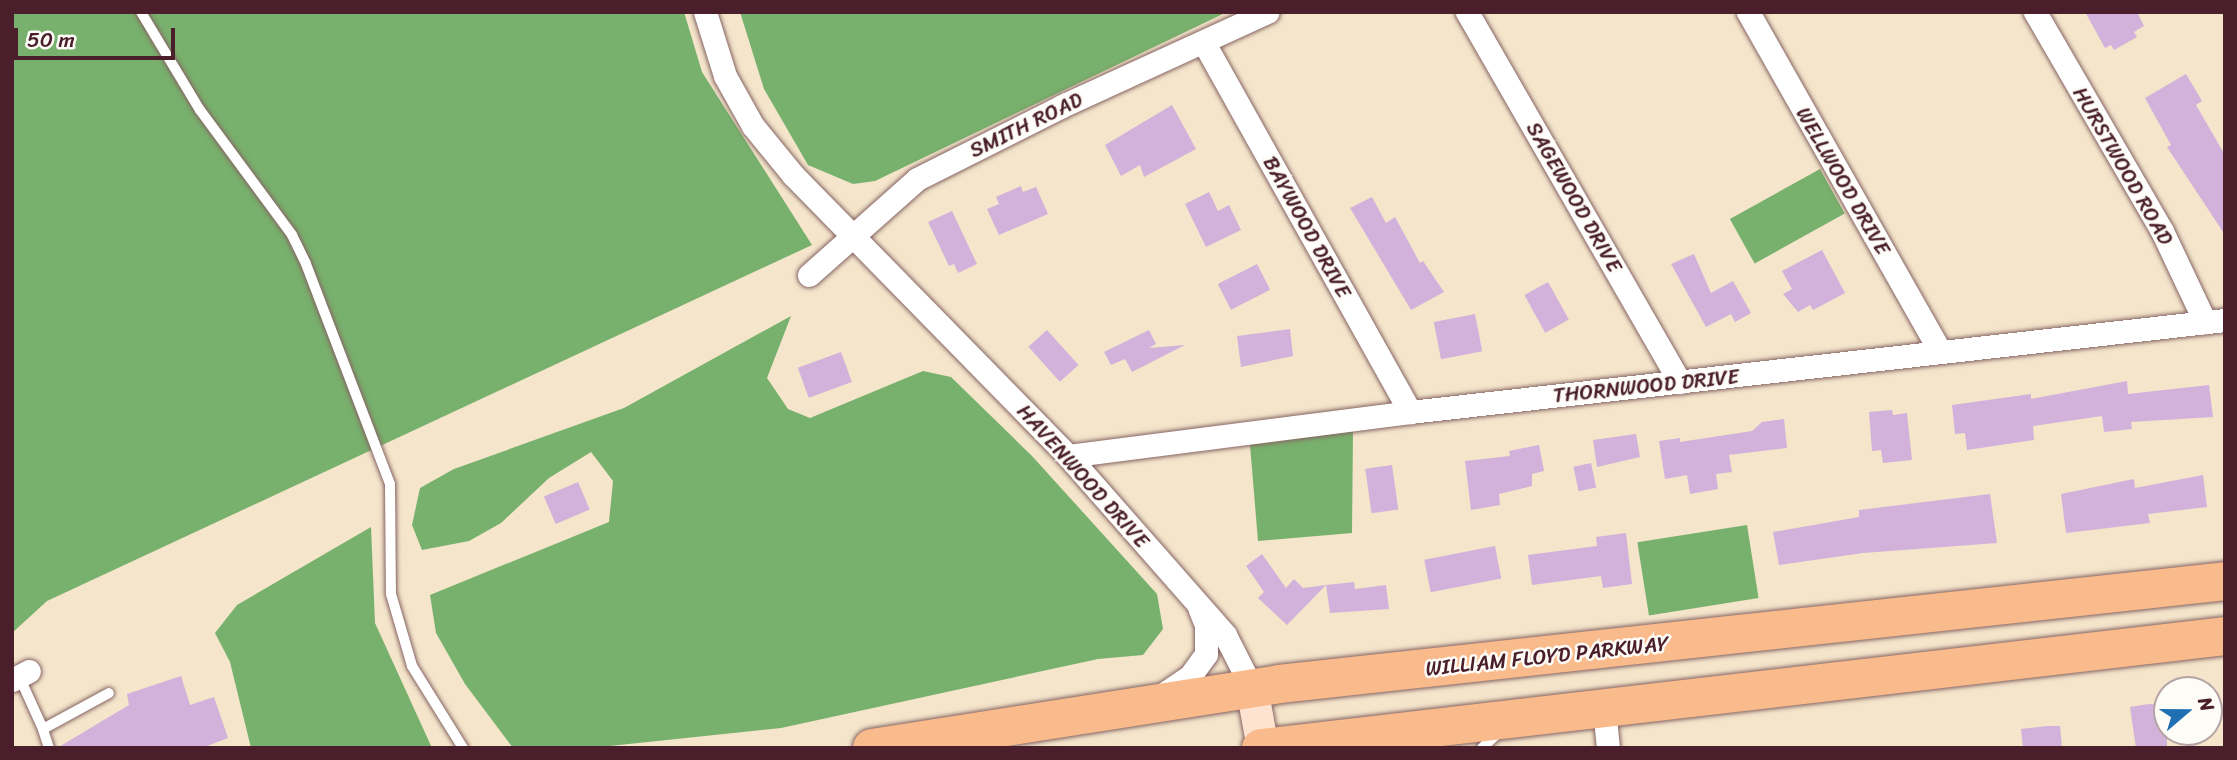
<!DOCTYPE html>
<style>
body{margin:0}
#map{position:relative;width:2237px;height:760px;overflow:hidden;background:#f4e5cb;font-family:Sriracha,sans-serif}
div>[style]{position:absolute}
.forest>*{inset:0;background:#78b06d;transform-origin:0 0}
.building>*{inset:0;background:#d2b2db;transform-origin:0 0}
.roads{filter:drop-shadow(0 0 2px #866463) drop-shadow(0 0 2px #866463)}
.lane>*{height:10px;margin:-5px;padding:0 5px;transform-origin:5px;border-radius:5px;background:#fff}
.street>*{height:23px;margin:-11.5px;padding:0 11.5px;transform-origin:11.5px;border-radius:11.5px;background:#fff}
.secondary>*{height:32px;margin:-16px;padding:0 16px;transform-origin:16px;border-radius:16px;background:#fde4d1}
.highway>*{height:38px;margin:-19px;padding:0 19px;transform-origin:19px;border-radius:19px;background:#fabb8c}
span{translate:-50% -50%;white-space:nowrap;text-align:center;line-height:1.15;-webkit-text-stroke:5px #fdfcf7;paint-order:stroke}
.street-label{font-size:21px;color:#4a1f2b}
.frame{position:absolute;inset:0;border:14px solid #4a1f2b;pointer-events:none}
.north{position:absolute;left:2153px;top:676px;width:70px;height:70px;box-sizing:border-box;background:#fdfcf7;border:2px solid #b5a4a5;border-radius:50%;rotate:70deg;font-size:19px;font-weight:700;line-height:28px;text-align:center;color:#4a1f2b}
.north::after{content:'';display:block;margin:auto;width:24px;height:32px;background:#1f6fb2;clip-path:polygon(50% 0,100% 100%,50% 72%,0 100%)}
.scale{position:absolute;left:14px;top:28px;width:161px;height:32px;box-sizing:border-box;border:4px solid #4a1f2b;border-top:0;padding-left:9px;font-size:21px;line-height:24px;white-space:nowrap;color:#4a1f2b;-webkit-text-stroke:5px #fdfcf7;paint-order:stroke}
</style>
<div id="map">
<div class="forest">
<i style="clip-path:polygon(12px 12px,684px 12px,702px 72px,812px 245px,47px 601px,12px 633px)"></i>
<i style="clip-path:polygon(740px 12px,1227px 12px,875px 181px,853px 184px,808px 165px,764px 89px)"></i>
<i style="left:1820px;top:169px;width:51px;height:103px;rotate:61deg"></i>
<i style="clip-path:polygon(791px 316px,767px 378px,788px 409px,810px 418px,923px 371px,951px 377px,1032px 456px,1157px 594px,1163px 629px,1143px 655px,1098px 659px,781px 728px,591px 748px,513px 748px,465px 684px,436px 633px,430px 595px,609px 522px,613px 481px,591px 452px,549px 478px,501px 523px,469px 541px,422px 550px,412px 525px,420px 488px,454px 469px,624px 408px)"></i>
<i style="clip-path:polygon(1353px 431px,1352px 533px,1258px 541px,1250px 445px)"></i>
<i style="left:1747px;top:525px;width:74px;height:111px;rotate:81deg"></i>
<i style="clip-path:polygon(371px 527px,375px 623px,432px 748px,251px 748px,230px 662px,215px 633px,237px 605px)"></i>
</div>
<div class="building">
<i style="clip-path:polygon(2085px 12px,2137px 12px,2144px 26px,2134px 32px,2137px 37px,2114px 50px,2111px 45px,2105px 48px)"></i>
<i style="clip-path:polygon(2186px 74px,2202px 101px,2196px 105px,2225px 155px,2225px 235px,2167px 147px,2171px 145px,2145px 98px)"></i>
<i style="clip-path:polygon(1172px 105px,1196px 149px,1144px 177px,1140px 165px,1121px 176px,1105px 145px)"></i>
<i style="clip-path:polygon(1021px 186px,1023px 192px,1036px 187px,1048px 214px,999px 235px,987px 209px,999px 204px,996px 197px)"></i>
<i style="clip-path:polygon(1209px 192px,1218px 211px,1229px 205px,1241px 230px,1206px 247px,1185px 204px)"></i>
<i style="clip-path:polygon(1372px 197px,1386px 223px,1395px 217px,1420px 263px,1423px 261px,1444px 292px,1411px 310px,1350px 208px)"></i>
<i style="clip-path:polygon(952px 211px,977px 264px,958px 273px,954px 264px,949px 266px,928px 222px)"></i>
<i style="clip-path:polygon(1822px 250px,1845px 293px,1813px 310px,1810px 305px,1798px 312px,1783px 294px,1792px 289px,1782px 271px)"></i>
<i style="clip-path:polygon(1694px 254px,1711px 293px,1733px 281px,1751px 313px,1735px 322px,1731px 314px,1706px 327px,1671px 264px)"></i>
<i style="left:1257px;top:264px;width:29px;height:44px;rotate:63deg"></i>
<i style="left:1548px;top:282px;width:43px;height:27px;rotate:61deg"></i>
<i style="left:1475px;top:314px;width:38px;height:42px;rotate:79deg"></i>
<i style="clip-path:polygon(1290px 329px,1293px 356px,1241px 367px,1237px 336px)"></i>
<i style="left:1047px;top:330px;width:47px;height:25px;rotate:48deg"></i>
<i style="clip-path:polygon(1149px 330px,1156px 344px,1149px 348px,1185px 345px,1132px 372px,1125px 359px,1111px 365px,1104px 352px)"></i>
<i style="left:841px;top:352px;width:32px;height:46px;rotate:70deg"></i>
<i style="clip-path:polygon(2127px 381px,2128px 394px,2209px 385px,2213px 417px,2131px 422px,2132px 429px,2104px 432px,2102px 416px,2033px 426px,2034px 440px,1967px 450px,1965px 433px,1955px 434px,1952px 405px,2031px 394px,2031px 399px)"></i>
<i style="clip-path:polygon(1892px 410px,1893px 415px,1907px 413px,1912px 460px,1883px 463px,1881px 450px,1872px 451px,1869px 412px)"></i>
<i style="clip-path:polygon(1784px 419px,1787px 448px,1729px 455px,1732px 472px,1716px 474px,1718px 489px,1690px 494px,1687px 475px,1665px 479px,1659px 441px,1680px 438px,1680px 442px,1752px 431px,1762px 422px)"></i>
<i style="clip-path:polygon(1636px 434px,1640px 457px,1597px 467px,1593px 440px)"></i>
<i style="clip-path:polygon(1539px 445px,1544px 471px,1532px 474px,1532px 486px,1499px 494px,1500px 505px,1471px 510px,1465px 461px,1510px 456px,1509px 451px)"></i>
<i style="left:1591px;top:463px;width:25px;height:18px;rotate:78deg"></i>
<i style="left:1392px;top:465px;width:45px;height:27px;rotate:82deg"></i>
<i style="clip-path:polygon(2203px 475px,2207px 507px,2148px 514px,2150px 523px,2066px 533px,2061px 494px,2134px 479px,2135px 488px)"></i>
<i style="left:578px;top:482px;width:30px;height:37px;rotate:67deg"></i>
<i style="clip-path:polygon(1990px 494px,1997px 543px,1863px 553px,1779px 565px,1773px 532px,1859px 517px,1859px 510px)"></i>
<i style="clip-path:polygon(1626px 533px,1632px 584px,1603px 588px,1601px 576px,1532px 585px,1528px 555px,1597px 546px,1596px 537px)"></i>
<i style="left:1495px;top:546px;width:33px;height:72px;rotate:79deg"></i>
<i style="clip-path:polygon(1262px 554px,1286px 588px,1294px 579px,1303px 588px,1326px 585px,1287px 625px,1258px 598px,1264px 592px,1246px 566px)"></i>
<i style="clip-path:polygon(1354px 582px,1355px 589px,1386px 585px,1389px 609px,1330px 613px,1326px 585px)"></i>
<i style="clip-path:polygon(181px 676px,190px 705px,214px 697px,228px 738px,202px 748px,57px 748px,129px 705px,127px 694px)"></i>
<i style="clip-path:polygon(2149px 704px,2167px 705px,2167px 746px,2136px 748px,2130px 707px)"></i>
<i style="clip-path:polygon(2047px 726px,2060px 726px,2062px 748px,2023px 748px,2021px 729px)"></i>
</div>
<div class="roads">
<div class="lane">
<i style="left:141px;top:12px;width:114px;rotate:59deg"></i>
<i style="left:200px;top:110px;width:155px;rotate:53.6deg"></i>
<i style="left:292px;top:235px;width:32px;rotate:64deg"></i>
<i style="left:306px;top:264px;width:235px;rotate:69.1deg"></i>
<i style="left:390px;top:484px;width:110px;rotate:89.5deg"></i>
<i style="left:391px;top:594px;width:75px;rotate:73.7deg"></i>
<i style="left:412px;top:666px;width:97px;rotate:58.1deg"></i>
<i style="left:19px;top:676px;width:58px;rotate:65.6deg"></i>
<i style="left:49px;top:748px;width:20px;rotate:-108deg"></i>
<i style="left:43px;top:729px;width:75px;rotate:-28.6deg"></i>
<i style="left:1482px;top:748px;width:22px;rotate:-43deg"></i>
</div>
<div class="street">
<i style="left:705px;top:12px;width:67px;rotate:72.6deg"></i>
<i style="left:725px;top:76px;width:57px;rotate:60.8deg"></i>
<i style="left:753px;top:126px;width:63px;rotate:50.8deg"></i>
<i style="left:793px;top:175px;width:393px;rotate:45.6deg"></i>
<i style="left:1068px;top:456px;width:238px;rotate:48.7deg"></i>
<i style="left:1225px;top:635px;width:59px;rotate:63deg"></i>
<i style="left:1467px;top:12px;width:427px;rotate:60.1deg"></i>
<i style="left:1748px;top:12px;width:388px;rotate:60.5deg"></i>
<i style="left:2035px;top:12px;width:253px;rotate:59.9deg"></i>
<i style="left:2162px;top:231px;width:101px;rotate:64.7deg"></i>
<i style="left:1204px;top:43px;width:423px;rotate:60.8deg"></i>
<i style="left:809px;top:275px;width:144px;rotate:-41.6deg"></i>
<i style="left:917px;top:179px;width:162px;rotate:-26.7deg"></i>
<i style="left:1062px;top:106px;width:226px;rotate:-24.6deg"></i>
<i style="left:1068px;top:456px;width:345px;rotate:-7.3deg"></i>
<i style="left:1410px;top:412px;width:820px;rotate:-6.44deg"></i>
<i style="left:12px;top:680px;width:19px;rotate:-28deg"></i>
<i style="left:1159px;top:697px;width:37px;rotate:-34deg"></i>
<i style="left:1190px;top:676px;width:27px;rotate:-54deg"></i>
<i style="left:1206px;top:654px;width:29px;rotate:-90deg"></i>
<i style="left:1206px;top:625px;width:18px;rotate:-112deg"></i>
<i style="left:1604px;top:708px;width:40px;rotate:84.3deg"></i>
</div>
<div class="secondary">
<i style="left:1252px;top:688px;width:61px;rotate:79.6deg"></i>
</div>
<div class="highway">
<i style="left:872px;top:748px;width:412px;rotate:-8.9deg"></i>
<i style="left:1279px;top:684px;width:952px;rotate:-6.21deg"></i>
<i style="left:1261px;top:748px;width:970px;rotate:-6.63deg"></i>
</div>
</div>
<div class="street-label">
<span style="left:1026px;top:125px;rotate:-26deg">SMITH ROAD</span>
<span style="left:2123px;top:166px;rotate:60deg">HURSTWOOD ROAD</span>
<span style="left:1843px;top:181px;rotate:60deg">WELLWOOD DRIVE</span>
<span style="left:1574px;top:197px;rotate:60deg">SAGEWOOD DRIVE</span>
<span style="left:1307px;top:227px;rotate:61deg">BAYWOOD DRIVE</span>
<span style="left:1646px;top:386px;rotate:-6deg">THORNWOOD DRIVE</span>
<span style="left:1083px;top:476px;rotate:48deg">HAVENWOOD DRIVE</span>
<span style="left:1547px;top:656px;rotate:-6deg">WILLIAM FLOYD PARKWAY</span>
</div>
<div class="frame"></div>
<div class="north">N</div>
<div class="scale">50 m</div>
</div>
